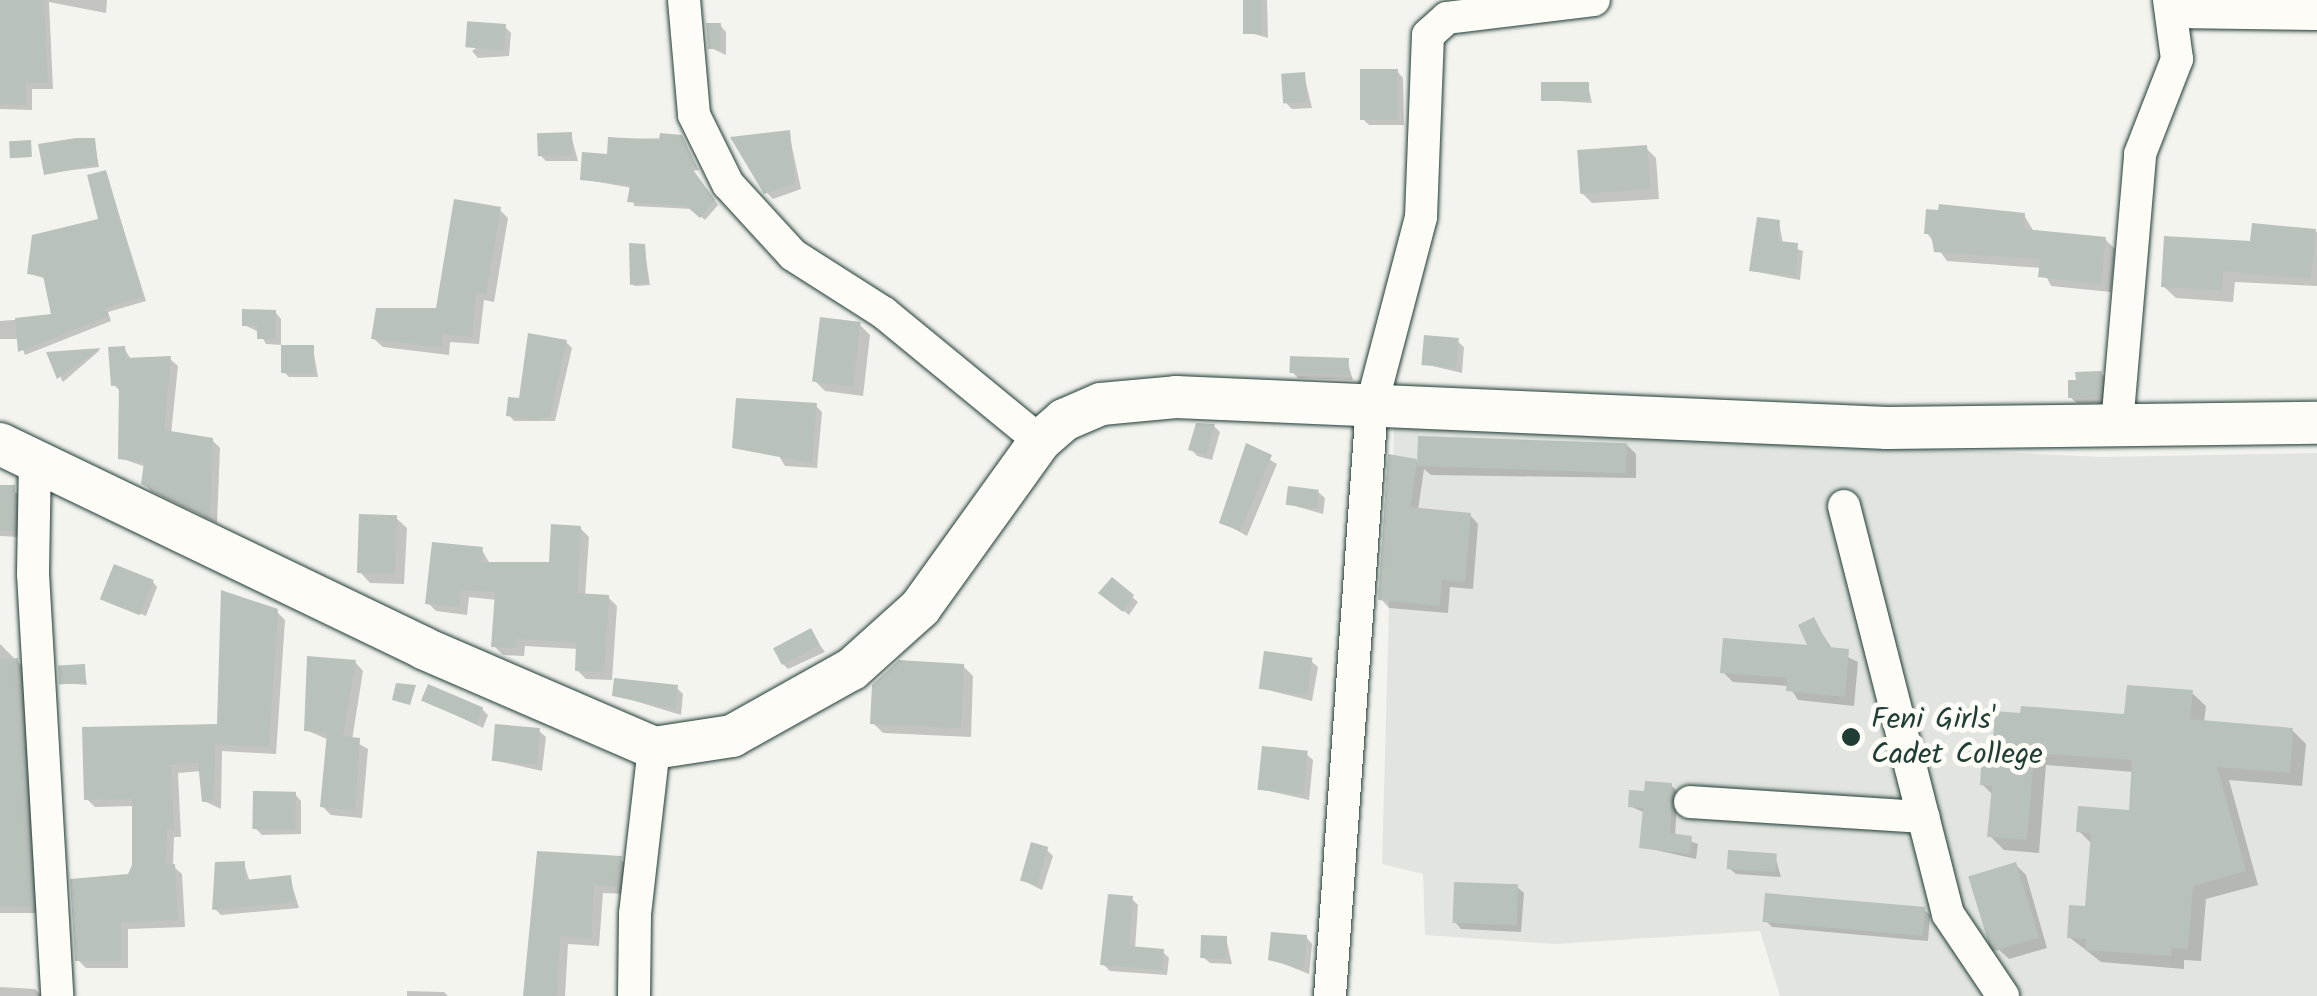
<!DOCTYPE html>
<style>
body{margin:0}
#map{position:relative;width:2317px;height:996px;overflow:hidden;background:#f4f4ef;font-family:Kalam,sans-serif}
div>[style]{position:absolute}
.built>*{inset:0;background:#e2e5df}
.shadow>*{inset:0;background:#0003}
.building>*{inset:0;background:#b9c1bb;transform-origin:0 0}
.roads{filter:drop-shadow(0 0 2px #1f3d34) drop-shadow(0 0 2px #1f3d34)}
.minor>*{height:32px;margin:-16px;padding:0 16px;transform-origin:16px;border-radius:16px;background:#fdfcf7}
.major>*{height:42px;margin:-21px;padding:0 21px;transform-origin:21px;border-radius:21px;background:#fdfcf7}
.dots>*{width:28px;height:28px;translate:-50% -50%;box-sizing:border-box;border:5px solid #fdfcf7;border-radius:50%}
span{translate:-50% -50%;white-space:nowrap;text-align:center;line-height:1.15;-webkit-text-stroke:10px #fdfcf7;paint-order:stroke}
.poi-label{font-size:30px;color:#1f3d34}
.left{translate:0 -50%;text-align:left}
</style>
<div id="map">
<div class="built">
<i style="clip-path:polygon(1394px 424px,2101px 457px,2317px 453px,2317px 996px,1780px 996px,1760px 931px,1555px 944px,1425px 935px,1423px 874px,1382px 864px)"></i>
</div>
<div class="shadow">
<i style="clip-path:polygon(0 0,107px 0,106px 13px,49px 2px,53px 89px,32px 89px,32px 110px,0 109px)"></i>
<i style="clip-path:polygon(1245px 0,1267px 0,1268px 38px,1247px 32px)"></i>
<i style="clip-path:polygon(720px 25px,726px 32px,726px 55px,711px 48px)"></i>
<i style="clip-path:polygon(505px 27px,511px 33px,509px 56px,478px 58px,472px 51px)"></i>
<i style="clip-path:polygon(1397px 71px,1403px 78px,1404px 125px,1369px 125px,1363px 119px)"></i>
<i style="clip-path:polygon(1304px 75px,1312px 108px,1292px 109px,1286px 103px)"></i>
<i style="clip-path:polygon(1588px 85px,1592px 103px,1543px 100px)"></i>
<i style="clip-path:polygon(789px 133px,801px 189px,773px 199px,766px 192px)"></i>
<i style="clip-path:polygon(571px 135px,578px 161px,546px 161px,540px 155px)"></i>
<i style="clip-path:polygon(681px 138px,699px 170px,693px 171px,718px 205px,705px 220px,692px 209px,634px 206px,632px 188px,582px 179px,610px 157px,610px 139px)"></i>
<i style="clip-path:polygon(94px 141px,99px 167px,46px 173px)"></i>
<i style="clip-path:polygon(1646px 148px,1656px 158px,1659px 199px,1592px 203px,1582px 193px)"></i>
<i style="clip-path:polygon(106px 173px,146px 301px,108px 312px,111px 321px,25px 355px,19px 339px,0 339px,0 321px,54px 317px,47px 279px,30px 274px,101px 221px)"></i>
<i style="clip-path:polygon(499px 209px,508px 218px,494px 302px,484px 300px,479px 344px,450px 342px,449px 355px,383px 347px,374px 339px,438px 311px)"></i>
<i style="clip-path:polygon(2024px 215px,2034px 232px,2105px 239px,2115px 249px,2111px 292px,2051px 286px,2042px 268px,1947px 261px,1927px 233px)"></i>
<i style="clip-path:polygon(1779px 222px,1783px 244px,1803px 251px,1800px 280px,1752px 271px)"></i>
<i style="clip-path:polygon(2254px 225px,2317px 232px,2317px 286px,2235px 282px,2233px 302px,2176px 298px,2163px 286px,2252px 244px)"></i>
<i style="clip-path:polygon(644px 246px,650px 285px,635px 286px,632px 284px)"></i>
<i style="clip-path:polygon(275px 312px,281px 319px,281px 345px,266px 344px,259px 332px,244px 325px)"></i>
<i style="clip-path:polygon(860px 325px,870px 335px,863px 396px,825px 391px,815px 381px)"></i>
<i style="clip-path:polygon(1457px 341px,1464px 347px,1462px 373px,1424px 364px)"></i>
<i style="clip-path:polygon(566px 342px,572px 348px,555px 421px,514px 421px,509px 415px)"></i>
<i style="clip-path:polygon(124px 348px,132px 361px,170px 359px,178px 366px,171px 434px,212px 440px,220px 448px,217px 523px,151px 491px,143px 483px,146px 467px,120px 458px,121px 392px,114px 385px)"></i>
<i style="clip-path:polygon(313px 348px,318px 377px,289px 377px,284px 372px)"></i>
<i style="clip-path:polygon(100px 350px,63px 382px,49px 354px)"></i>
<i style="clip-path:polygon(1347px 360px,1353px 380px,1298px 378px,1292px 372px)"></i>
<i style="clip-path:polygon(2101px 373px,2107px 380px,2105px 403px,2077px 403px,2070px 397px)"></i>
<i style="clip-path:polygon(816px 406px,822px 412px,817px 468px,785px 466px,779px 456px,735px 447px)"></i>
<i style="clip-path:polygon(1214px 426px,1220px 432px,1212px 460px,1197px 456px,1191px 449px)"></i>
<i style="clip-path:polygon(1626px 444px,1636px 454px,1636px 478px,1431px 475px,1424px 469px,1418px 510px,1470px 515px,1478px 524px,1473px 589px,1450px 587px,1448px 613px,1389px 608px,1381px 599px,1416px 461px,1420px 466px)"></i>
<i style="clip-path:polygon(1247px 446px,1277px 464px,1247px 536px,1222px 522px)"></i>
<i style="clip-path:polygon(0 487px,20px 494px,19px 537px,0 536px)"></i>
<i style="clip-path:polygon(1318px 492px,1325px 498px,1323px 514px,1288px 504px)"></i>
<i style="clip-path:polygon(396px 518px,407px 528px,404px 584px,370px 583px,360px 572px)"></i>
<i style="clip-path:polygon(580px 528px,589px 537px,585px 596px,608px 597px,617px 606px,612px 680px,586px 679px,577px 670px,579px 649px,525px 646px,524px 656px,503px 655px,494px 646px,497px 600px,469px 597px,467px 615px,436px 611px,428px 603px,482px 550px,490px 564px,551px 565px)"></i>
<i style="clip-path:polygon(153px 582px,157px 587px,146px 616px,106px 599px)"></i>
<i style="clip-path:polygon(1132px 597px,1138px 602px,1129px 615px,1107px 598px)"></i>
<i style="clip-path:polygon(276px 611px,285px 620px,276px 754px,222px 751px,221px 809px,204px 801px,202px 771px,178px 773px,181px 837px,174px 837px,173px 866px,182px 874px,185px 927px,128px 929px,128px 968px,86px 968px,77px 959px,135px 866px,135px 806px,95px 807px,87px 799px,219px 727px)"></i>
<i style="clip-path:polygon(1813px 620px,1833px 650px,1858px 662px,1854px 706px,1798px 700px,1789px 686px,1733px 682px,1723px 672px,1812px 648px)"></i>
<i style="clip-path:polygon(810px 631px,825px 652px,788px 669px,782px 663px)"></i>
<i style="clip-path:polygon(0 644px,25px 669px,38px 913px,0 913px)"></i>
<i style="clip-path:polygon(1311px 661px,1318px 667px,1312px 701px,1260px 688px)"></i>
<i style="clip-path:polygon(355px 662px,363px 671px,352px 740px,368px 749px,362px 818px,331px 815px,322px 806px,329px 740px,306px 730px)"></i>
<i style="clip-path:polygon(963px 666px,973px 676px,971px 737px,883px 733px,873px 723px)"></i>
<i style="clip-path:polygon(84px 667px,87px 685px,62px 683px)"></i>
<i style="clip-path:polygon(677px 688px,683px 694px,681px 715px,615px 695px)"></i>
<i style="clip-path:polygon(2192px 693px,2206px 706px,2204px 723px,2292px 730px,2306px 744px,2302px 786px,2229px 780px,2258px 885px,2206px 899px,2201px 961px,2184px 960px,2184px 969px,2101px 962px,2069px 937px,2087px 909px,2092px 844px,2079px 831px,2131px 813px,2134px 772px,2046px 765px,2039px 853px,2004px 850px,1990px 836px,1993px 795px,1982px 784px,1994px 755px)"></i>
<i style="clip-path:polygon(424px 700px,482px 709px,488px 715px,483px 728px)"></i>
<i style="clip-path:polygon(539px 731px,546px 737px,542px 771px,493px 760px)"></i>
<i style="clip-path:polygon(1306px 754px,1313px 760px,1309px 800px,1260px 789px)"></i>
<i style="clip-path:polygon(1671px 785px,1678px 792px,1675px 836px,1698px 844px,1696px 859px,1642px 847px,1645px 813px,1630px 806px)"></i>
<i style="clip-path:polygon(295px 794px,301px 801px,301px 834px,262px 835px,255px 828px)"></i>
<i style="clip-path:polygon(1046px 849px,1053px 856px,1042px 890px,1022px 880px)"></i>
<i style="clip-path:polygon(540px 854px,620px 859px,629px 867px,626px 894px,603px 893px,599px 946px,568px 944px,565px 996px,525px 996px)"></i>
<i style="clip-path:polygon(1775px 856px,1781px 877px,1736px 874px,1729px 868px)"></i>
<i style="clip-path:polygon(244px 864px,250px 882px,290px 878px,299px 908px,221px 915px,215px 909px)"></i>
<i style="clip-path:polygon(2016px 865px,2026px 875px,2047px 948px,2009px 959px,1998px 949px)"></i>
<i style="clip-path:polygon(1517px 887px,1524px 893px,1521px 932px,1461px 929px,1455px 922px)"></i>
<i style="clip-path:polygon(1132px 899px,1138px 905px,1135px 949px,1162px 951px,1169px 958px,1167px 975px,1110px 971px,1103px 964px)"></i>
<i style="clip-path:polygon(1923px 909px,1930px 915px,1928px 941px,1772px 927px,1766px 921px)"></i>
<i style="clip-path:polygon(1306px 937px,1312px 944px,1309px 974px,1271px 959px)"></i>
<i style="clip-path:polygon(1226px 938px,1232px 964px,1210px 963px,1203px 957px)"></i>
<i style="clip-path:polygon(0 987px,35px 989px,42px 996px,0 996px)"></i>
<i style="clip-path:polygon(407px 991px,444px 992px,448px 996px,407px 996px)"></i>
</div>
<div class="building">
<i style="clip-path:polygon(0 0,44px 0,48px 83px,26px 83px,26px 105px,0 104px)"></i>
<i style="left:1243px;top:0;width:19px;height:34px"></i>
<i style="clip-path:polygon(706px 23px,721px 23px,720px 49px,708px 49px)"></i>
<i style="left:506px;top:24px;width:26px;height:39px;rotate:94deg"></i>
<i style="left:1360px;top:69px;width:38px;height:51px"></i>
<i style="left:1305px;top:72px;width:30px;height:24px;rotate:86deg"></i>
<i style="left:1541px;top:82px;width:48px;height:19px"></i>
<i style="clip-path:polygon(790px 130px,795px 183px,764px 194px,730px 137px)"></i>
<i style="left:572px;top:132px;width:23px;height:35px;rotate:88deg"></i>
<i style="clip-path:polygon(660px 133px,682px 135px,697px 167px,691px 167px,715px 200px,700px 218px,686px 206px,627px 202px,630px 185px,580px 180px,582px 152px,607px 154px,608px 137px,659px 140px)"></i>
<i style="clip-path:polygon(76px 138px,95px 138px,98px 165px,44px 175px,38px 144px)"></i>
<i style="left:31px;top:140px;width:17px;height:22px;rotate:87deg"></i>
<i style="left:1647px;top:145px;width:44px;height:70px;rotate:86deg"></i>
<i style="clip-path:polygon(106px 170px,143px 297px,105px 308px,109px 316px,18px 352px,15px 318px,51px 314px,43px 276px,27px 274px,32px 235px,98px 219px,87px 175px)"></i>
<i style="clip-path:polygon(454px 199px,501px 207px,486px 294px,476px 293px,472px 337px,442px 334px,442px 347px,371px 339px,376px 308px,436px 308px)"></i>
<i style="clip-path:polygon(1939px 204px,2025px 213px,2024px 229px,2106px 237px,2101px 284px,2038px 277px,2040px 259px,1934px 252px,1931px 234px,1924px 234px,1926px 209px,1938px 210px)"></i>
<i style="clip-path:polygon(1757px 217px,1780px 220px,1778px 241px,1798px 243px,1796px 276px,1749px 271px)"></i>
<i style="clip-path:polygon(2252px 223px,2316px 229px,2311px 279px,2223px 271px,2222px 290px,2161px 287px,2164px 236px,2250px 241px)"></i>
<i style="clip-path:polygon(629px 243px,645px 244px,648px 283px,630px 285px)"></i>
<i style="clip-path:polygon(242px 309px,276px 310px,275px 339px,257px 339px,257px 326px,242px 326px)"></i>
<i style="left:820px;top:317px;width:41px;height:65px;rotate:7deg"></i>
<i style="clip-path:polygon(528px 333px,567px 340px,550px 417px,535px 420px,506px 416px,508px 397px,519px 398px)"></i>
<i style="left:1424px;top:335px;width:35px;height:30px;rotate:5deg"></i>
<i style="left:281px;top:345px;width:33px;height:28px"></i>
<i style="clip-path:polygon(125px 346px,126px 358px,171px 356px,164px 430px,213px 438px,210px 518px,141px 484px,144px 462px,118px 459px,119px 385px,111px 386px,108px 347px)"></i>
<i style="clip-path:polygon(101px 348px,57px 379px,46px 352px)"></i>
<i style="left:1290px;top:356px;width:59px;height:17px;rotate:2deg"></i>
<i style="clip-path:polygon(2102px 371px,2099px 397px,2068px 398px,2068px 380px,2076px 380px,2075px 372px)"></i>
<i style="clip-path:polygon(736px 398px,817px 403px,812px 463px,732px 448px)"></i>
<i style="clip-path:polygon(1196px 423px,1215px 424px,1206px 455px,1188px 450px)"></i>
<i style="left:1418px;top:436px;width:209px;height:30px;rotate:2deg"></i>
<i style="clip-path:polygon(1246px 443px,1272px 455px,1240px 531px,1219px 523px)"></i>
<i style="clip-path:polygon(1388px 454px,1417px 459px,1410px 507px,1471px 513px,1465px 582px,1442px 580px,1440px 606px,1378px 600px)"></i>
<i style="left:0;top:485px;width:15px;height:46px"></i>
<i style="left:1288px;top:486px;width:31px;height:19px;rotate:7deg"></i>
<i style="left:359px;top:514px;width:38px;height:59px;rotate:2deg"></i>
<i style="clip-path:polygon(551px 524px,581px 526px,577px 593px,609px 595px,604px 672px,575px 671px,576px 642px,517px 639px,516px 648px,491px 647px,495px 592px,461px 590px,459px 607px,425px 604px,432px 542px,483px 547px,481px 562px,549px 562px)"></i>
<i style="left:114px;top:564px;width:43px;height:38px;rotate:22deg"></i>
<i style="clip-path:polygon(1112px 577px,1134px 595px,1123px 612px,1098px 593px)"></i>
<i style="clip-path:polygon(221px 590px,278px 609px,269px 747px,215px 744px,214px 801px,202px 802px,198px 763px,171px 765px,174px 830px,167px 830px,166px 864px,175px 864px,178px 920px,121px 922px,121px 961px,75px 961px,70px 879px,128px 874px,132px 865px,132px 799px,84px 800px,82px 727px,217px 724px)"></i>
<i style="clip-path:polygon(1814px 617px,1829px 647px,1849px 649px,1845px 697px,1786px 691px,1787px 678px,1720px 673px,1723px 638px,1807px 645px,1798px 625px)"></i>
<i style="left:811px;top:628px;width:19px;height:43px;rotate:62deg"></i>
<i style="left:1264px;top:651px;width:49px;height:38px;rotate:8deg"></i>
<i style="clip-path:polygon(307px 656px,356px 660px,343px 736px,360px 738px,355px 810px,320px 807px,327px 733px,304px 731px)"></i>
<i style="clip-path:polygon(18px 658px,32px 907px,0 906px,0 660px)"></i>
<i style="clip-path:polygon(899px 660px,964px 664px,961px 728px,870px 724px,872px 685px)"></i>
<i style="left:85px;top:664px;width:19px;height:27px;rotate:87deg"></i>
<i style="clip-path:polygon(614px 678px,678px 685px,675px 709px,612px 696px)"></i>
<i style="clip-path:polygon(396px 683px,416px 685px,410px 705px,392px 700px)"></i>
<i style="left:428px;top:684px;width:60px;height:18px;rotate:23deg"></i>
<i style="clip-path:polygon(2127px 685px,2193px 690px,2190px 719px,2293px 728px,2290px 773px,2217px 767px,2246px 871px,2193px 886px,2188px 949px,2172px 948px,2171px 956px,2085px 950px,2086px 939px,2067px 938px,2069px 905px,2085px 906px,2091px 833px,2076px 832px,2078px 806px,2129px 810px,2132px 760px,2034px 753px,2027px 840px,1987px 837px,1992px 786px,1980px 785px,1982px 751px,1992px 752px,1995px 711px,2020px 713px,2021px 706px,2124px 714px)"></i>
<i style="left:495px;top:724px;width:45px;height:37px;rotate:5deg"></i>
<i style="left:1262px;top:746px;width:46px;height:44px;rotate:6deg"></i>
<i style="clip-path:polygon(1645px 781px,1672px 783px,1670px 833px,1692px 836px,1690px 854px,1639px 848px,1643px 808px,1628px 807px,1629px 790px,1644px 791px)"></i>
<i style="left:253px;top:791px;width:43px;height:38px;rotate:1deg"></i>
<i style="left:1031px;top:842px;width:18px;height:40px;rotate:16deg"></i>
<i style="left:1728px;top:850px;width:49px;height:19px;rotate:4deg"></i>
<i style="clip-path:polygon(537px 851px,622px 856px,618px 887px,594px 885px,591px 938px,560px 936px,557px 996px,523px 996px)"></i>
<i style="clip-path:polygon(245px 861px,245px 880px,291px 875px,294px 902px,212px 910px,215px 862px)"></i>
<i style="left:2016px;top:862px;width:79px;height:50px;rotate:73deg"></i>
<i style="left:1454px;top:882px;width:64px;height:41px;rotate:2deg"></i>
<i style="left:1765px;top:893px;width:161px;height:29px;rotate:5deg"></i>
<i style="clip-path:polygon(1108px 894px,1133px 896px,1129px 946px,1164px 949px,1162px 970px,1100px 965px)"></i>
<i style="clip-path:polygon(1271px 932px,1307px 935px,1304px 969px,1268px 960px)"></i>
<i style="left:1201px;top:935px;width:26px;height:23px;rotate:2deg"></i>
</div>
<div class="roads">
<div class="minor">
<i style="left:684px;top:0;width:115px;rotate:85deg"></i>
<i style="left:694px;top:115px;width:77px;rotate:63.8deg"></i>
<i style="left:728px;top:184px;width:96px;rotate:47.5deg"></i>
<i style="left:793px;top:255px;width:108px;rotate:32.5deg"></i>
<i style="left:884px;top:313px;width:202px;rotate:39.4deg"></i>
<i style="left:2173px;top:12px;width:144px;rotate:0.8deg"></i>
<i style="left:2117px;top:425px;width:272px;rotate:-85.1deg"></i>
<i style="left:2140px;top:154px;width:102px;rotate:-68.7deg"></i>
<i style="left:2177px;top:59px;width:60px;rotate:-97.7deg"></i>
<i style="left:35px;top:458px;width:116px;rotate:91deg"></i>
<i style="left:33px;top:574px;width:423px;rotate:86.7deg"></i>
<i style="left:1844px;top:506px;width:421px;rotate:75.7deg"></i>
<i style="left:1948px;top:914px;width:99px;rotate:56.1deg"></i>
<i style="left:1690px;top:802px;width:234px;rotate:3.7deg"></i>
<i style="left:634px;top:996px;width:82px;rotate:-89.3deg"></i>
<i style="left:635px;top:914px;width:167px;rotate:-83.5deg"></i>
<i style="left:1330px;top:996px;width:593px;rotate:-85.94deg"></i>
<i style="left:1372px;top:404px;width:193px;rotate:-75.3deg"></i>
<i style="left:1421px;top:217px;width:182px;rotate:-87.8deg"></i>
<i style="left:1428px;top:35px;width:25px;rotate:-42deg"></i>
<i style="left:1447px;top:18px;width:148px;rotate:-7deg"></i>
</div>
<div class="major">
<i style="left:0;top:444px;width:470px;rotate:25.7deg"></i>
<i style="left:423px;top:648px;width:252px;rotate:23.4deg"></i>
<i style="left:654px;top:748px;width:79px;rotate:-8.7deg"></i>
<i style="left:732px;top:736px;width:137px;rotate:-29.2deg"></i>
<i style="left:852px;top:669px;width:91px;rotate:-41.9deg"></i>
<i style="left:920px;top:608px;width:206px;rotate:-54.3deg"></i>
<i style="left:1040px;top:441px;width:32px;rotate:-41deg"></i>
<i style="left:1064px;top:420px;width:40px;rotate:-23.4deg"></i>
<i style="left:1101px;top:404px;width:75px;rotate:-5.3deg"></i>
<i style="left:1176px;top:397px;width:712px;rotate:2.5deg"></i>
<i style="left:1887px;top:428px;width:430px;rotate:-0.7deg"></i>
</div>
</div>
<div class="dots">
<i style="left:1851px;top:737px;background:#1f3d34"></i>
</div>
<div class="poi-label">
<span class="left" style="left:1871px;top:737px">Feni Girls'<br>Cadet College</span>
</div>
</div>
